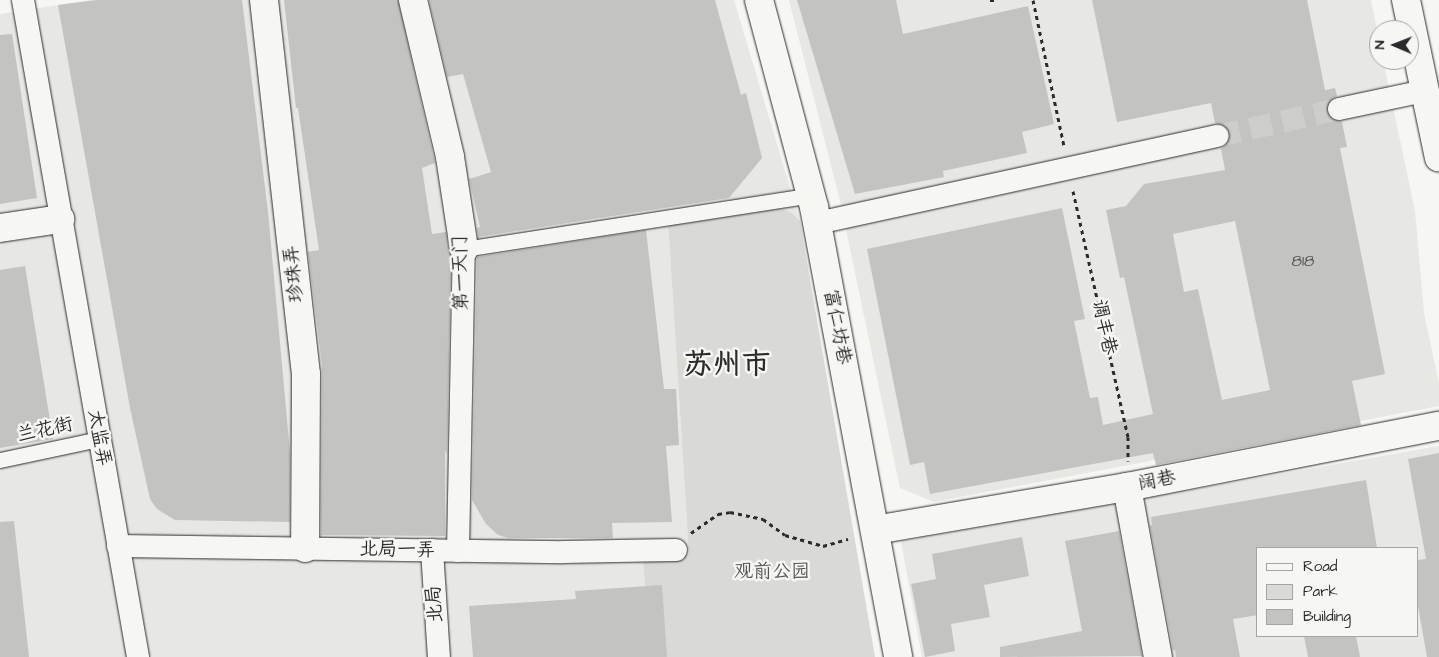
<!DOCTYPE html>
<meta charset="utf-8">
<style>
body{margin:0}
#map{position:relative;width:1439px;height:657px;overflow:hidden;background:#f6f6f2;font-family:"Architects Daughter","LXGW WenKai TC",sans-serif}
div>[style]{position:absolute}
.built>*{inset:0;background:#e7e7e3}
.green>*{inset:0;background:#d9d9d5}
.building>*{inset:0;background:#c3c3c0}
.pedestrian-tunnel>*{height:22px;margin-top:-11px;transform-origin:0;background:repeating-linear-gradient(90deg,#cdcdca 0 22px,transparent 0 33px)}
.path>*{height:3px;margin-top:-1.5px;transform-origin:0;background:repeating-linear-gradient(90deg,#2b2b2b 0 4px,transparent 0 8px)}
.roads{filter:drop-shadow(0 0 1px #2b2b2b) drop-shadow(0 0 1px #2b2b2b)}
.service>*{height:15px;margin:-7.5px;padding:0 7.5px;transform-origin:7.5px;border-radius:7.5px;background:#f6f6f2}
.pedestrian>*{height:22px;margin:-11px;padding:0 11px;transform-origin:11px;border-radius:11px;background:#f6f6f2}
.minor>*{height:28px;margin:-14px;padding:0 14px;transform-origin:14px;border-radius:14px;background:#f6f6f2}
.tertiary>*{height:28px;margin:-14px;padding:0 14px;transform-origin:14px;border-radius:14px;background:#f6f6f2}
.primary>*{height:28px;margin:-14px;padding:0 14px;transform-origin:14px;border-radius:14px;background:#f6f6f2}
span{translate:-50% -50%;white-space:nowrap;text-align:center;line-height:1.15;-webkit-text-stroke:5px #f6f6f2;paint-order:stroke}
.number-label{font-size:16px;color:#515150}
.number-label span{-webkit-text-stroke-width:0}
.street-label{font-size:19px;color:#2b2b2b}
.park-label{font-size:19px;color:#565656}
.town-label{font-size:29px;color:#2b2b2b;font-weight:700}
.legend{position:absolute;left:1256px;top:547px;width:162px;height:90px;box-sizing:border-box;background:#f6f6f2;border:1px solid #a5a5a2;margin:0;padding:6px 9px;list-style:none;font-size:15px;color:#2b2b2b}
.legend li{display:flex;align-items:center;gap:10px;height:25px}
.legend b{width:25px;border:1px solid #a5a5a2}
.north{position:absolute;left:1369px;top:20px;width:50px;height:50px;box-sizing:border-box;background:#f6f6f2;border:1px solid #a5a5a2;border-radius:50%;rotate:271deg;font-size:14px;font-weight:700;line-height:20px;text-align:center;color:#2b2b2b}
.north::after{content:'';display:block;margin:auto;width:18px;height:22px;background:#2b2b2b;clip-path:polygon(50% 0,100% 100%,50% 72%,0 100%)}
</style>
<div id="map">
<div class="built">
<i style="clip-path:polygon(91px 0,734px 0,800px 221px,792px 213px,668px 221px,689px 556px,651px 657px,0 657px,0 14px)"></i>
<i style="clip-path:polygon(789px 0,1371px 0,1379px 39px,1379px 60px,1383px 60px,1415px 211px,1424px 313px,1439px 384px,1439px 406px,934px 502px,900px 488px,840px 201px)"></i>
<i style="clip-path:polygon(evenodd,1439px 446px,1439px 657px,922px 657px,901px 541px,1439px 446px,1258px 548px,1418px 548px,1418px 636px,1258px 636px,1258px 548px)"></i>
</div>
<div class="green">
<i style="clip-path:polygon(777px 207px,792px 213px,800px 221px,875px 657px,651px 657px,643px 560px,689px 555px,668px 221px)"></i>
</div>
<div class="building">
<i style="clip-path:polygon(97px 0,242px 0,268px 212px,290px 452px,290px 522px,175px 520px,157px 509px,150px 499px,130px 408px,58px 5px)"></i>
<i style="clip-path:polygon(284px 0,398px 0,435px 163px,422px 168px,432px 234px,446px 232px,451px 256px,447px 454px,445px 450px,445px 536px,321px 535px,322px 366px,308px 252px,319px 250px,298px 108px,296px 108px)"></i>
<i style="clip-path:polygon(429px 0,715px 0,741px 95px,746px 93px,762px 158px,729px 198px,478px 237px,477px 228px,480px 227px,469px 179px,491px 172px,463px 74px,447px 77px)"></i>
<i style="clip-path:polygon(797px 0,896px 0,903px 34px,1028px 6px,1054px 124px,1022px 132px,1027px 153px,943px 171px,944px 177px,855px 194px)"></i>
<i style="clip-path:polygon(evenodd,1092px 0,1307px 0,1325px 90px,1335px 88px,1337px 96px,1330px 100px,1326px 111px,1330px 118px,1342px 122px,1347px 147px,1340px 148px,1385px 374px,1352px 381px,1361px 425px,1156px 465px,1153px 453px,930px 494px,924px 462px,910px 465px,867px 249px,1062px 208px,1085px 319px,1074px 321px,1090px 398px,1098px 397px,1103px 425px,1153px 414px,1124px 277px,1120px 278px,1106px 210px,1126px 206px,1144px 184px,1225px 170px,1221px 149px,1227px 145px,1231px 134px,1227px 127px,1215px 123px,1211px 103px,1117px 122px,1092px 0,1235px 221px,1270px 390px,1222px 400px,1198px 289px,1184px 292px,1173px 234px,1235px 221px)"></i>
<i style="clip-path:polygon(12px 34px,37px 198px,0 204px,0 35px)"></i>
<i style="clip-path:polygon(646px 230px,664px 389px,676px 389px,679px 445px,666px 446px,672px 522px,612px 523px,613px 538px,508px 538px,498px 535px,486px 524px,472px 500px,477px 257px)"></i>
<i style="clip-path:polygon(25px 266px,53px 439px,0 448px,0 270px)"></i>
<i style="clip-path:polygon(1439px 453px,1439px 657px,1427px 657px,1418px 606px,1418px 560px,1426px 559px,1408px 459px)"></i>
<i style="clip-path:polygon(1366px 480px,1377px 548px,1258px 548px,1258px 615px,1233px 619px,1240px 657px,1176px 657px,1175px 650px,1173px 650px,1150px 526px,1152px 525px,1151px 517px)"></i>
<i style="clip-path:polygon(14px 521px,29px 657px,0 657px,0 522px)"></i>
<i style="clip-path:polygon(1119px 531px,1142px 656px,1000px 657px,1000px 647px,1082px 631px,1065px 541px)"></i>
<i style="clip-path:polygon(1022px 537px,1029px 576px,984px 585px,990px 617px,951px 624px,955px 651px,925px 657px,911px 584px,936px 579px,932px 554px)"></i>
<i style="clip-path:polygon(662px 585px,667px 657px,473px 657px,469px 606px,576px 599px,575px 591px)"></i>
<i style="clip-path:polygon(1304px 636px,1356px 636px,1360px 657px,1308px 657px)"></i>
</div>
<div class="pedestrian-tunnel">
<i style="left:1218px;top:136px;width:124px;rotate:-12.6deg"></i>
</div>
<div class="path">
<i style="left:990px;top:0;width:7px"></i>
<i style="left:1033px;top:0;width:149px;rotate:78deg"></i>
<i style="left:1073px;top:191px;width:252px;rotate:77.4deg"></i>
<i style="left:1128px;top:437px;width:24px;rotate:90deg"></i>
<i style="left:691px;top:533px;width:33px;rotate:-35deg"></i>
<i style="left:718px;top:514px;width:12px;rotate:-9deg"></i>
<i style="left:730px;top:512px;width:34px;rotate:12deg"></i>
<i style="left:763px;top:519px;width:27px;rotate:36deg"></i>
<i style="left:785px;top:535px;width:40px;rotate:16deg"></i>
<i style="left:823px;top:546px;width:26px;rotate:-16deg"></i>
</div>
<div class="roads">
<div class="service">
<i style="left:464px;top:249px;width:351px;rotate:-8.8deg"></i>
<i style="left:0;top:460px;width:101px;rotate:-12deg"></i>
</div>
<div class="pedestrian">
<i style="left:23px;top:0;width:667px;rotate:80.07deg"></i>
<i style="left:1339px;top:109px;width:87px;rotate:-12deg"></i>
<i style="left:818px;top:223px;width:409px;rotate:-12.3deg"></i>
<i style="left:118px;top:546px;width:446px;rotate:0.8deg"></i>
<i style="left:564px;top:552px;width:112px;rotate:-1deg"></i>
<i style="left:432px;top:550px;width:107px;rotate:86.3deg"></i>
<i style="left:458px;top:551px;width:302px;rotate:-88.9deg"></i>
</div>
<div class="minor">
<i style="left:264px;top:0;width:376px;rotate:83.6deg"></i>
<i style="left:306px;top:374px;width:174px;rotate:90.3deg"></i>
<i style="left:413px;top:0;width:161px;rotate:76.7deg"></i>
<i style="left:450px;top:157px;width:93px;rotate:81.3deg"></i>
<i style="left:0;top:228px;width:61px;rotate:-8.5deg"></i>
<i style="left:1127px;top:487px;width:173px;rotate:79.7deg"></i>
<i style="left:875px;top:530px;width:256px;rotate:-9.7deg"></i>
<i style="left:1127px;top:487px;width:318px;rotate:-11.1deg"></i>
</div>
<div class="tertiary">
<i style="left:759px;top:0;width:214px;rotate:75.1deg"></i>
<i style="left:814px;top:207px;width:458px;rotate:79.4deg"></i>
</div>
<div class="primary">
<i style="left:1406px;top:0;width:161px;rotate:78.2deg"></i>
</div>
</div>
<div class="number-label">
<span style="left:1303px;top:261px">818</span>
</div>
<div class="street-label">
<span style="left:461px;top:273px;rotate:-91deg">第一天门</span>
<span style="left:294px;top:274px;rotate:-96deg">珍珠弄</span>
<span style="left:837px;top:327px;rotate:79deg">富仁坊巷</span>
<span style="left:1104px;top:327px;rotate:78deg">调丰巷</span>
<span style="left:45px;top:430px;rotate:-12deg">兰花街</span>
<span style="left:99px;top:438px;rotate:80deg">太监弄</span>
<span style="left:1157px;top:481px;rotate:-11deg">阔巷</span>
<span style="left:397px;top:550px;rotate:1deg">北局一弄</span>
<span style="left:435px;top:604px;rotate:-94deg">北局</span>
</div>
<div class="park-label">
<span style="left:772px;top:572px">观前公园</span>
</div>
<div class="town-label">
<span style="left:727px;top:365px">苏州市</span>
</div>
<ul class="legend">
<li><b style="height:6px;background:#f6f6f2"></b>Road</li>
<li><b style="height:14px;background:#d9d9d5"></b>Park</li>
<li><b style="height:14px;background:#c3c3c0"></b>Building</li>
</ul>
<div class="north">N</div>
</div>
